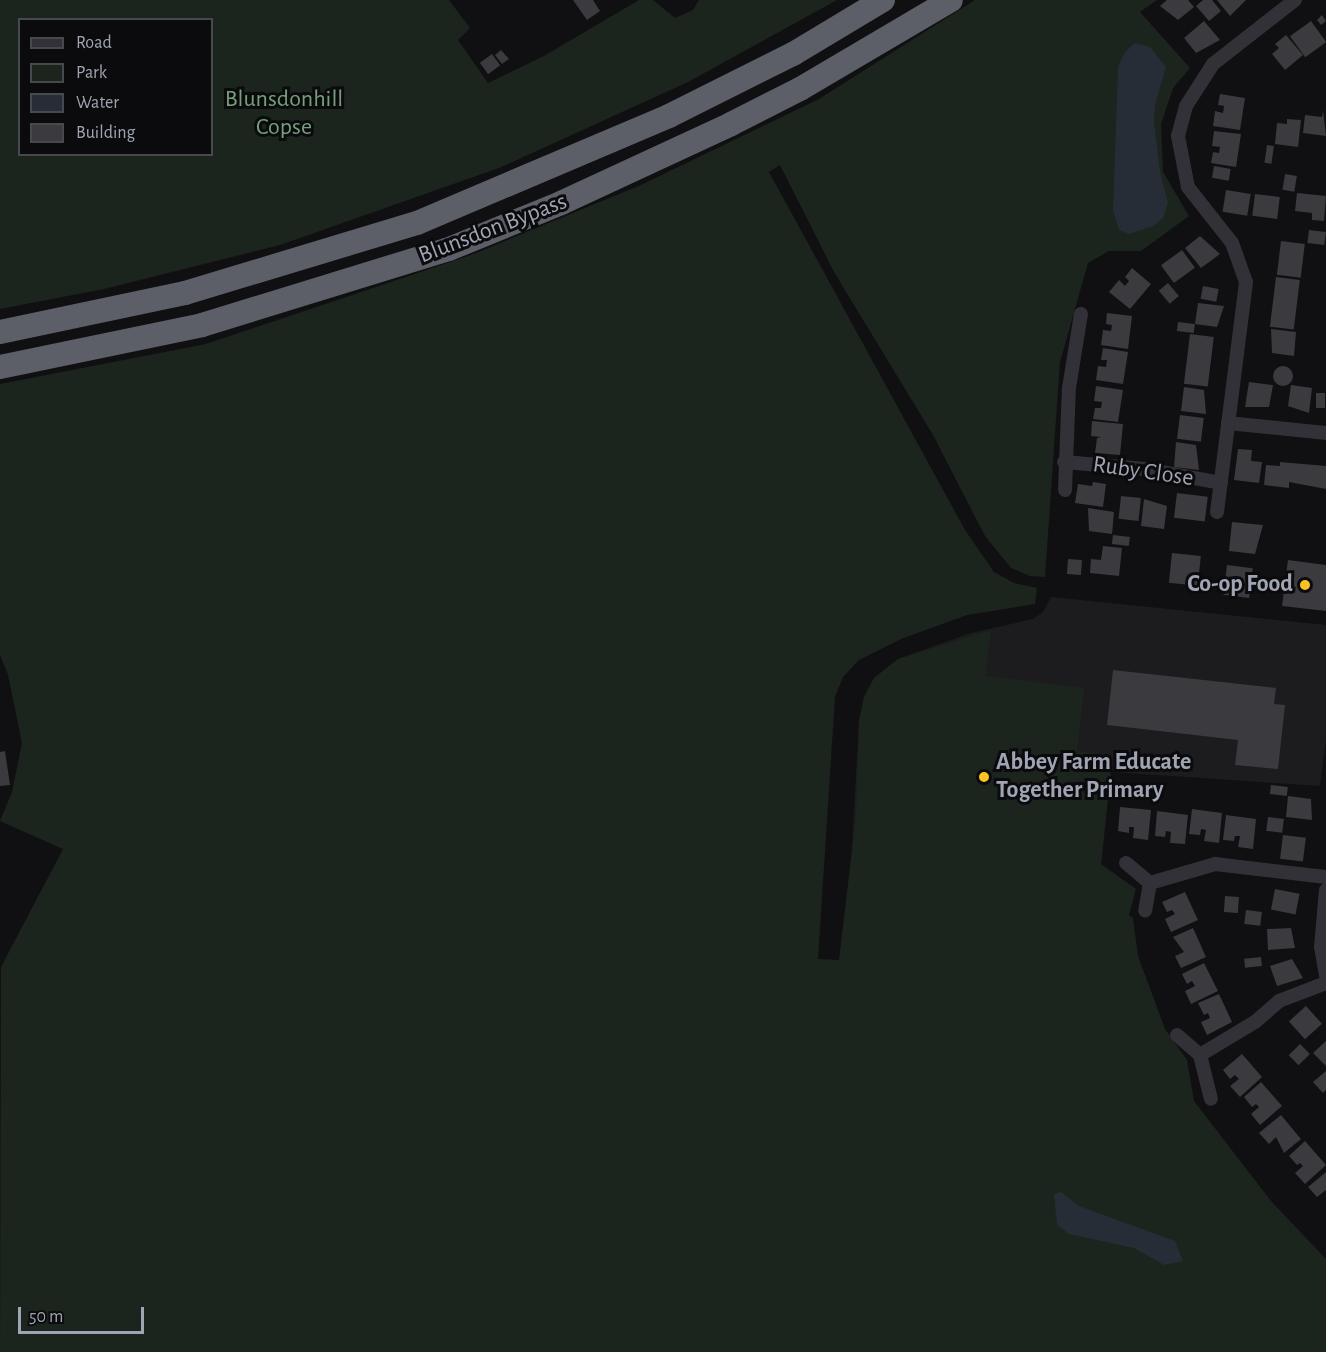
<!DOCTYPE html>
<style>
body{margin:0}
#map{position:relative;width:1326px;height:1352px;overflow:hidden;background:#101012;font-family:"Alegreya Sans",sans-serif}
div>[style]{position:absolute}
.built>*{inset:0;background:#1c1c1f}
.green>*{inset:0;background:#1c241e}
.water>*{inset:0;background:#262d36}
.building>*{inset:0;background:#3a3a3f;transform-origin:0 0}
.round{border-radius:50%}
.street>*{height:14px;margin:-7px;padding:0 7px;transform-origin:7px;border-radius:7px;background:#313137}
.highway>*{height:24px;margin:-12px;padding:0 12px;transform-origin:12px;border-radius:12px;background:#5d5f68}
.dots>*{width:16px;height:16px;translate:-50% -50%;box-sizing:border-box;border:3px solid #0b0b0d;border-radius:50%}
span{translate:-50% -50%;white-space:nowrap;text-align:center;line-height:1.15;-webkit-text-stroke:6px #0b0b0d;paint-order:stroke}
.park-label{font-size:24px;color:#76a07c}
.street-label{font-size:24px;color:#a0a5b3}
.poi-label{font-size:24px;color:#a0a5b3;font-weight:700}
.right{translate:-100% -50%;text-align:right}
.left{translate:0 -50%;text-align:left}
.legend{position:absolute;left:18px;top:18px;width:195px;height:138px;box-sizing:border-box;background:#0b0b0d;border:2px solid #47494f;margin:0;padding:8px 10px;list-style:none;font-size:18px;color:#a0a5b3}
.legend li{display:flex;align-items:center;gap:12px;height:30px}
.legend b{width:30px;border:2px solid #47494f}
.scale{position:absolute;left:18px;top:1307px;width:126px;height:27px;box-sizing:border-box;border:3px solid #a0a5b3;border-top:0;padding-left:8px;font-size:18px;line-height:21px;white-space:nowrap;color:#a0a5b3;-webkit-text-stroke:4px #0b0b0d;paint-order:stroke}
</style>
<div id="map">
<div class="built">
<i style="clip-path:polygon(1051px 597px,1326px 625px,1326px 739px,1320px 786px,1111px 772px,1100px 875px,851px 867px,859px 721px,864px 697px,874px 678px,898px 659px,971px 633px,1033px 619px,1043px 612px)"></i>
</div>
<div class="green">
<i style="clip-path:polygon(evenodd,0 0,449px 0,470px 28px,458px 40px,488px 83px,544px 56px,639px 0,653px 0,675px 18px,693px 10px,699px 0,837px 0,688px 82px,499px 168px,280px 245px,104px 289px,0 309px,0 0,20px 20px,212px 20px,212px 154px,20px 154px,20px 20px)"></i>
<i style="clip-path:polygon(975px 0,1157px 0,1140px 12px,1190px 68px,1173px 88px,1161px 124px,1163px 172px,1189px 216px,1141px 251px,1109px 251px,1088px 263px,1060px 362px,1045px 577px,1030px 576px,1011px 568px,985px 536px,933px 435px,834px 272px,780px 165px,769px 172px,965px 530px,994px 572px,1014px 583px,1037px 588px,1035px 604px,967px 615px,901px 639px,859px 660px,843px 677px,835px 697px,818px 959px,839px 960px,856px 816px,859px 721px,864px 697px,874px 678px,898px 659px,991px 630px,985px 676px,1084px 688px,1077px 751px,1112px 756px,1101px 864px,1136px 889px,1129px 915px,1133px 918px,1138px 956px,1165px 1029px,1187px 1060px,1194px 1101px,1271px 1201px,1326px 1259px,1326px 1352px,0 1352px,1px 967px,63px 849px,0 821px,12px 792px,22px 743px,8px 675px,0 655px,0 384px,206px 344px,471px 255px,641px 185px,819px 99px)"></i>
</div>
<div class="water">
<i style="clip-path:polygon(1135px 43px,1150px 47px,1166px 67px,1155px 105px,1154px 121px,1160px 172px,1168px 203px,1163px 218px,1153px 226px,1129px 234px,1119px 230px,1113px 210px,1118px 67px,1125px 52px)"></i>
<i style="clip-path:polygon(1061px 1192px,1079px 1206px,1175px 1241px,1183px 1261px,1164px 1265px,1134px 1248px,1069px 1234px,1057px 1225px,1054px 1194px)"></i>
</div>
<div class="building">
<i style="clip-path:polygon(573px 0,593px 0,600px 11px,587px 20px)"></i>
<i style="clip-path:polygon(1167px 0,1188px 0,1194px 7px,1178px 20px,1160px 6px)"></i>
<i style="clip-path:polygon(1203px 0,1212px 0,1221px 11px,1209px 21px,1196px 6px)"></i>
<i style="clip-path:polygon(1217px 0,1246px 0,1230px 16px)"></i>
<i style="clip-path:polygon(1322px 15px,1326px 21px,1321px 25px,1317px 20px)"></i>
<i style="clip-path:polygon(1204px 21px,1220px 40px,1196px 53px,1184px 38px)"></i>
<i style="left:1311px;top:21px;width:26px;height:26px;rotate:54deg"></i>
<i style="clip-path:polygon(1286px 35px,1303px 55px,1285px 70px,1272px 54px,1279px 48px,1275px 44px)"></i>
<i style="clip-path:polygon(501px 50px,509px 59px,502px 64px,495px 55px)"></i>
<i style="left:492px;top:54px;width:14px;height:15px;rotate:54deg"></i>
<i style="clip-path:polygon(1220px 94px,1245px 98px,1240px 130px,1213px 126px,1215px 111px,1223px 113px,1224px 106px,1218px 105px)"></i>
<i style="clip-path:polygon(1323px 110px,1326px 136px,1303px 133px,1305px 115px,1322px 117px)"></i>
<i style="clip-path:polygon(1287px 119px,1301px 120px,1298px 147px,1275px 144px,1277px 123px,1287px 124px)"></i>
<i style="clip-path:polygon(1214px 131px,1241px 134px,1236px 167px,1211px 163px,1213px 152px,1219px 153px,1220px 147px,1212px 146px)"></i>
<i style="left:1267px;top:145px;width:7px;height:18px;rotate:8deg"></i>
<i style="left:1214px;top:166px;width:17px;height:12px;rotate:10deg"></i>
<i style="left:1285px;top:174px;width:12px;height:16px;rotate:9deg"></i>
<i style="left:1226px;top:190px;width:25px;height:22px;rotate:9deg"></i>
<i style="clip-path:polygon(1297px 193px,1326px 196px,1324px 221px,1312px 220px,1312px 213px,1295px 211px)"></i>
<i style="left:1255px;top:194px;width:25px;height:22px;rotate:7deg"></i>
<i style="left:1309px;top:230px;width:17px;height:13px;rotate:7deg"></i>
<i style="clip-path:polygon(1200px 236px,1220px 254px,1201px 268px,1185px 248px)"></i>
<i style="left:1281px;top:241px;width:24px;height:34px;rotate:7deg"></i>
<i style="left:1182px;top:250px;width:22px;height:26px;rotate:54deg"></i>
<i style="clip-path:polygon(1132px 268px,1151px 284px,1130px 309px,1109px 292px,1119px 280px,1125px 286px,1129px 281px,1125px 277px)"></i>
<i style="left:1276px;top:277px;width:24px;height:50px;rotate:7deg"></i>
<i style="left:1168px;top:283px;width:17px;height:12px;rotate:50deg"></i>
<i style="left:1203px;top:286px;width:16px;height:13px;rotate:11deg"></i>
<i style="clip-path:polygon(1198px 303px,1224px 306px,1217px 327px,1195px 324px)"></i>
<i style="clip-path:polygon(1107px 313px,1132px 316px,1128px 349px,1101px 345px,1103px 330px,1111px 331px,1112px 325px,1106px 324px)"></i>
<i style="left:1178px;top:322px;width:17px;height:9px;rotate:7deg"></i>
<i style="clip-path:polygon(1271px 329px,1296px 332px,1294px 356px,1272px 353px)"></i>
<i style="left:1190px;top:334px;width:24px;height:50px;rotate:7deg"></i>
<i style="clip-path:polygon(1103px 348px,1128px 352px,1123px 384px,1096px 380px,1098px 366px,1106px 367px,1107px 360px,1101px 360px)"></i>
<i class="round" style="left:1273px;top:366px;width:20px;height:20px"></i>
<i style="clip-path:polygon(1249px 382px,1273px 385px,1269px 407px,1245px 407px)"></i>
<i style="clip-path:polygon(1291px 385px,1312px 388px,1309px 413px,1288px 406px)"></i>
<i style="clip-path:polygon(1096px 386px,1123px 390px,1118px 422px,1093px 419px,1095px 408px,1101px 408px,1102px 402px,1094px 401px)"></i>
<i style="clip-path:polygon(1184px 387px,1204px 390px,1206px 414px,1181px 411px)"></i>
<i style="left:1316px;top:393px;width:9px;height:15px"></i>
<i style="left:1180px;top:415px;width:24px;height:24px;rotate:7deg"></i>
<i style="clip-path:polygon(1092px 421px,1123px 424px,1120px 455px,1095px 453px,1097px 438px,1101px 437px,1091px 436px)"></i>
<i style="clip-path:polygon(1176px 442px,1196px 445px,1199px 470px,1174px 467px)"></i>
<i style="clip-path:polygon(1238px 449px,1252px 450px,1251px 461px,1262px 462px,1259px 483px,1234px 480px)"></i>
<i style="clip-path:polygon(1280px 462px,1326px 466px,1326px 489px,1289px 482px,1289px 488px,1264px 485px,1266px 465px,1280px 466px)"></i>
<i style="clip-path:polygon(1093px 482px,1106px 484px,1103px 507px,1075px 503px,1078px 484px,1092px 486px)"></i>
<i style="left:1177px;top:493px;width:31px;height:25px;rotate:7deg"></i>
<i style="left:1121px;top:496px;width:20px;height:23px;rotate:6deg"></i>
<i style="clip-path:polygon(1144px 499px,1167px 506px,1164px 529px,1141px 526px)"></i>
<i style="clip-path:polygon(1088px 508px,1114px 512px,1112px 534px,1089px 531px)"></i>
<i style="clip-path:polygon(1232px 522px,1263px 525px,1255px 554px,1229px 551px)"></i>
<i style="left:1113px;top:535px;width:17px;height:9px;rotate:7deg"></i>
<i style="clip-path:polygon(1103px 546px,1122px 548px,1119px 576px,1090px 573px,1091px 559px,1101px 560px)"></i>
<i style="left:1172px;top:553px;width:29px;height:30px;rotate:6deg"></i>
<i style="left:1068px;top:559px;width:14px;height:15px;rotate:4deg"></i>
<i style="clip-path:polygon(1288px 560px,1326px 565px,1326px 611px,1282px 606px)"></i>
<i style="left:1227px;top:565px;width:26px;height:30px;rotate:7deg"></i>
<i style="clip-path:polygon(1113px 670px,1276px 688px,1274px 704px,1285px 705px,1278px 769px,1235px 765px,1238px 740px,1107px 725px)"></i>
<i style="clip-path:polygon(5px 751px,10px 785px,0 786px,0 752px)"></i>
<i style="left:1271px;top:785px;width:17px;height:9px;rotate:7deg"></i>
<i style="clip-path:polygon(1288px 796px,1311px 799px,1312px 820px,1286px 817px)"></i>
<i style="clip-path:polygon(1120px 807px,1151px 810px,1148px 840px,1133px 838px,1134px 827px,1129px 827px,1129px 833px,1118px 831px)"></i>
<i style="clip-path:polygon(1192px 809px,1222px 813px,1219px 843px,1204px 841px,1206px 830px,1201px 829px,1200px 835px,1189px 834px)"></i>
<i style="clip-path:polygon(1157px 811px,1188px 815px,1185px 844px,1170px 843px,1171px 832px,1166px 831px,1165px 837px,1155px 836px)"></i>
<i style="clip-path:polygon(1226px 815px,1256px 819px,1253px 849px,1238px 847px,1240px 836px,1235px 836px,1234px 841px,1223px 840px)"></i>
<i style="left:1268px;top:817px;width:16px;height:14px;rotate:7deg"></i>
<i style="left:1283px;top:835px;width:23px;height:24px;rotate:7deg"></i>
<i style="left:1275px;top:889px;width:25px;height:21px;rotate:11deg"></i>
<i style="clip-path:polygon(1185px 892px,1198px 920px,1171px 932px,1165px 919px,1175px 914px,1172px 910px,1167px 912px,1162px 902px)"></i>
<i style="left:1225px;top:896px;width:14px;height:16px;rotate:4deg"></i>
<i style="left:1246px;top:910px;width:16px;height:14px;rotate:7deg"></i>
<i style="clip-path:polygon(1193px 928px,1206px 957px,1181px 968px,1175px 956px,1184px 952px,1173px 937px)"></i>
<i style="clip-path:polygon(1291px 928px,1295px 948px,1268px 950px,1267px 929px)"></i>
<i style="left:1261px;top:957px;width:9px;height:17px;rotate:84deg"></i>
<i style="clip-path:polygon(1292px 959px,1303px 978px,1277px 986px,1270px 966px)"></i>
<i style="clip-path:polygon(1204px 963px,1218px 991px,1191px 1004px,1185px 991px,1195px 986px,1192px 981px,1187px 984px,1182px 974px)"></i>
<i style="clip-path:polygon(1219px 994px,1232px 1022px,1207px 1035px,1201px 1022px,1210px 1018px,1208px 1013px,1204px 1015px,1198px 1003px)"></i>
<i style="left:1306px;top:1006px;width:24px;height:23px;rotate:48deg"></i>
<i style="clip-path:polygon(1326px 1041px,1326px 1066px,1313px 1053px)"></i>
<i style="left:1300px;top:1044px;width:14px;height:16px;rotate:45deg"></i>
<i style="clip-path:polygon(1242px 1054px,1262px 1077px,1240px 1097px,1230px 1086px,1239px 1079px,1235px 1075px,1230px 1079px,1223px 1070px)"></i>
<i style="clip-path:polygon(1326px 1071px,1326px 1090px,1323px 1093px,1313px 1082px)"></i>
<i style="clip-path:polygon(1261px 1082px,1282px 1106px,1260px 1125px,1251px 1114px,1259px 1107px,1256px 1104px,1252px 1107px,1244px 1097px)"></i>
<i style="clip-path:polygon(1281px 1115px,1301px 1139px,1284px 1153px,1276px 1137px,1269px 1144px,1259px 1133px)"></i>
<i style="clip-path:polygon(1305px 1141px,1326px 1165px,1305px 1184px,1295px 1173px,1303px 1166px,1300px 1163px,1297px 1165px,1289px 1156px)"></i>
<i style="clip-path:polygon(1326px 1172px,1326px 1190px,1317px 1197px,1308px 1187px)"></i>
</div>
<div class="street">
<i style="left:1228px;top:423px;width:99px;rotate:5.8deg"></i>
<i style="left:1064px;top:462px;width:81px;rotate:4.9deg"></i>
<i style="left:1145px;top:469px;width:77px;rotate:10.4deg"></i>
<i style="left:1065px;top:490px;width:102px;rotate:-87.8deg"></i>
<i style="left:1069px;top:388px;width:75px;rotate:-80.8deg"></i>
<i style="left:1217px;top:512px;width:232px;rotate:-82.8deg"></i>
<i style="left:1246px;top:282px;width:41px;rotate:-109.7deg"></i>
<i style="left:1232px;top:243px;width:71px;rotate:-128.2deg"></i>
<i style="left:1188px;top:187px;width:52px;rotate:-101.1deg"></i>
<i style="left:1178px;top:136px;width:31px;rotate:-75deg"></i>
<i style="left:1186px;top:106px;width:50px;rotate:-57.3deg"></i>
<i style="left:1213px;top:64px;width:104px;rotate:-38deg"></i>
<i style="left:1126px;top:863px;width:31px;rotate:40deg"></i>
<i style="left:1150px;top:883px;width:28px;rotate:100deg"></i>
<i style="left:1150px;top:883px;width:68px;rotate:-16.3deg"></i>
<i style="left:1215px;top:864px;width:112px;rotate:6.7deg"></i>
<i style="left:1326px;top:890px;width:57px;rotate:95deg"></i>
<i style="left:1321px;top:947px;width:29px;rotate:80deg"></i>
<i style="left:1177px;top:1035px;width:30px;rotate:41deg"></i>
<i style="left:1200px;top:1055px;width:45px;rotate:76deg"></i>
<i style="left:1200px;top:1055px;width:64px;rotate:-31deg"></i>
<i style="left:1255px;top:1022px;width:32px;rotate:-41deg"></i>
<i style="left:1279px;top:1001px;width:50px;rotate:-21deg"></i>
</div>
<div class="highway">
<i style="left:0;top:332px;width:189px;rotate:-11.9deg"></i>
<i style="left:185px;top:293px;width:242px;rotate:-16.8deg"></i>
<i style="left:417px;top:223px;width:274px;rotate:-23deg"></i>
<i style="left:669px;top:116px;width:139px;rotate:-26.6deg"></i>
<i style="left:793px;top:54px;width:105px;rotate:-31deg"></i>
<i style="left:0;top:367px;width:206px;rotate:-11.7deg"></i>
<i style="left:202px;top:325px;width:258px;rotate:-17.1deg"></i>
<i style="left:449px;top:249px;width:121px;rotate:-22.3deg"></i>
<i style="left:561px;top:203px;width:187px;rotate:-24.9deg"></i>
<i style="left:731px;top:124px;width:77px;rotate:-26.9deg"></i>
<i style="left:800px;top:89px;width:175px;rotate:-30.5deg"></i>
</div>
<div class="dots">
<i style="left:1305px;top:585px;background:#fac31f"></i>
<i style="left:984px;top:777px;background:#fac31f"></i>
</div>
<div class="park-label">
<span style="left:284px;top:114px">Blunsdonhill<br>Copse</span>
</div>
<div class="street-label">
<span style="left:493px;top:229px;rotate:-21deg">Blunsdon Bypass</span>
<span style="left:1143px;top:472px;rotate:8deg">Ruby Close</span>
</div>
<div class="poi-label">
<span class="right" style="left:1293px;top:585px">Co-op Food</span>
<span class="left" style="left:996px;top:777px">Abbey Farm Educate<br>Together Primary</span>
</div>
<ul class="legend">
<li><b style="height:8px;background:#313137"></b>Road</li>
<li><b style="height:16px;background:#1c241e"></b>Park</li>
<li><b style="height:16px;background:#262d36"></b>Water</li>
<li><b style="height:16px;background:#3a3a3f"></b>Building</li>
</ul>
<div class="scale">50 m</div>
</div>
